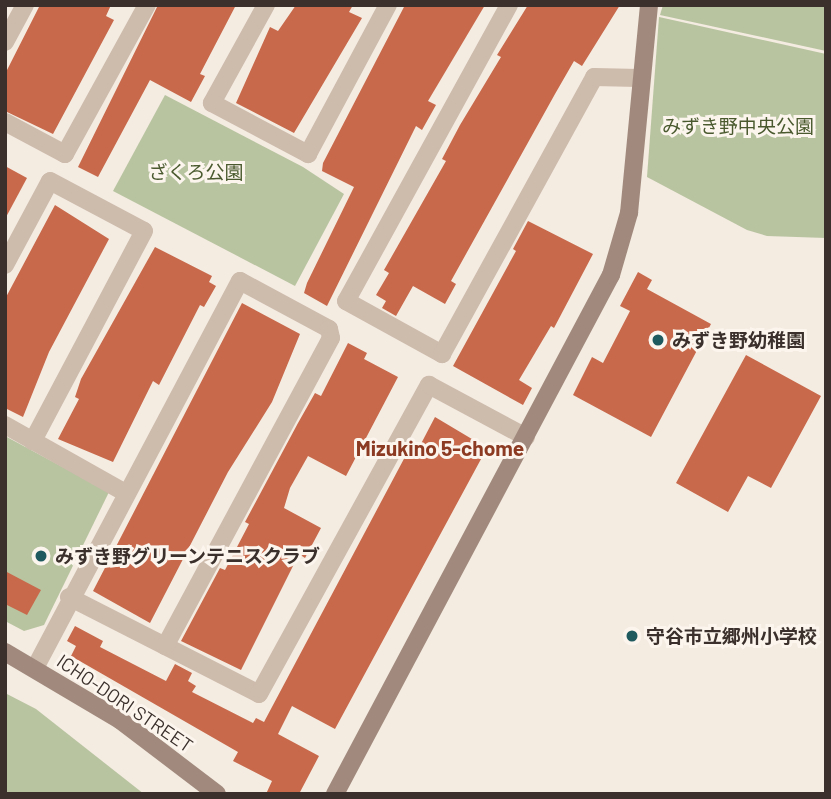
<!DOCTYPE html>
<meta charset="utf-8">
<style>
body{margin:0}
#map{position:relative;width:831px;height:799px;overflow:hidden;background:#f4ebe1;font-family:Barlow,"Noto Sans JP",sans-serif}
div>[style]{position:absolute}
.green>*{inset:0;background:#b8c4a0}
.building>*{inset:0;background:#c8694b}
.street>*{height:18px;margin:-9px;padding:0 9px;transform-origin:9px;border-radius:9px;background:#cdbbac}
.secondary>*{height:18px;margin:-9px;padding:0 9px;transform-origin:9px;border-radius:9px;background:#a18a7d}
.dots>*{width:19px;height:19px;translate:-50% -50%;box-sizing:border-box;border:4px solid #fbf5ee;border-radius:50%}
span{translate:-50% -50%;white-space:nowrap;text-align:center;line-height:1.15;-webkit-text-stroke:6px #fbf5ee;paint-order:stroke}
.park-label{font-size:19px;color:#4a5a2e}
.poi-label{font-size:19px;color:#3b302b;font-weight:700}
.left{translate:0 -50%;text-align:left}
.street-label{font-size:19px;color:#3b302b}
.neighbourhood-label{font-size:21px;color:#8c3b22;font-weight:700}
.frame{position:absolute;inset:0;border:7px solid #3b302b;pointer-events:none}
</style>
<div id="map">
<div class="green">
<i style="clip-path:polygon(663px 5px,826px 5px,826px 51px,660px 15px)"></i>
<i style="clip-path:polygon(659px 17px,826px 54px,826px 238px,767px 236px,747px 230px,647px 177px)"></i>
<i style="clip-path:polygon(165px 95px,303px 167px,344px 194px,295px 286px,113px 191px)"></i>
<i style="clip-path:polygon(5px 436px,109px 492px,44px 625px,24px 631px,5px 621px)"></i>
<i style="clip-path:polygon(5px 693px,36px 709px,144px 794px,5px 794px)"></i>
</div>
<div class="building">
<i style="clip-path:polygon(40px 5px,111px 5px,106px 16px,114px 20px,53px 134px,5px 111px,5px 74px)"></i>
<i style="clip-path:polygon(158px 5px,236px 5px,200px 74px,205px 76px,191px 102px,150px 80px,98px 177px,78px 167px)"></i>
<i style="clip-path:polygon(296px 5px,353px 5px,349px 12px,362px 18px,294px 133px,236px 103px,270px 27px,278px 31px)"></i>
<i style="clip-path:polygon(405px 5px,485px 5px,428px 101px,436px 105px,422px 130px,416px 126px,327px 306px,304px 293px,307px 283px,354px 187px,322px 171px,323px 163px)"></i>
<i style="clip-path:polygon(528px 5px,620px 5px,582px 66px,574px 61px,555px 94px,451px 281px,456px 284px,445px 304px,413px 286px,396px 316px,382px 308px,386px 301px,376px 295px,389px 273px,384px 270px,446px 161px,442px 159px,460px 125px,501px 57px,497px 55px)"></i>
<i style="clip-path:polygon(5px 166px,27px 178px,5px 219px)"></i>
<i style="clip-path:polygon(55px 205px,109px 239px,49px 352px,23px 417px,5px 408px,5px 299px)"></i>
<i style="clip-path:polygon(528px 221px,593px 254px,554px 328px,551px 326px,519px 380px,532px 388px,523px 405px,453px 366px,516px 251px,513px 249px)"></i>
<i style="clip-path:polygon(155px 247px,212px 276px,209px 282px,216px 286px,204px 307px,200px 305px,159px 385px,153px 381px,113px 462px,58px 439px,79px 399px,75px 397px,81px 379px)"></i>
<i style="clip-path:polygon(638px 272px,652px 280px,647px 289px,711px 324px,651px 437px,573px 395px,592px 357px,603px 363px,630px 311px,620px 306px)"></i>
<i style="clip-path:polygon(242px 303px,300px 334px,272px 402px,228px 472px,150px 623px,93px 591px)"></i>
<i style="clip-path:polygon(348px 343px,367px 353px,364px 359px,398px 377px,346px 476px,308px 456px,290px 488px,284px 508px,321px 528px,305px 558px,299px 554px,241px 670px,181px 641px,220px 568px,225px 570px,249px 524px,245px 522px,298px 423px,315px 393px,321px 396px)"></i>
<i style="clip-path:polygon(746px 355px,821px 396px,771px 488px,748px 476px,728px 512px,676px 483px)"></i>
<i style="clip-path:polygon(435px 417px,487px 448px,335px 729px,292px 706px,278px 734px,319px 756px,299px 794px,266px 794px,272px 781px,233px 761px,238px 752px,71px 656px,76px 646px,67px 641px,75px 626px,103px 641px,100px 647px,166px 681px,175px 664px,192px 673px,188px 681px,196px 686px,192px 692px,253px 723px,256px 718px,264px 722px,406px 455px,413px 459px)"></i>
<i style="clip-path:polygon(5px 571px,41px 590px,27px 615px,5px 604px)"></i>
</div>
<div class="street">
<i style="left:266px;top:5px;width:112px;rotate:118.9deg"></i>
<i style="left:212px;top:103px;width:109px;rotate:28deg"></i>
<i style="left:308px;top:154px;width:169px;rotate:-61.8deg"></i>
<i style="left:509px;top:5px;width:338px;rotate:118.8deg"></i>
<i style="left:346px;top:301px;width:110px;rotate:28.9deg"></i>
<i style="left:442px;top:354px;width:316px;rotate:-61.2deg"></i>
<i style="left:594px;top:77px;width:45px;rotate:1.3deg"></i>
<i style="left:5px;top:42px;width:42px;rotate:-61.6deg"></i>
<i style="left:5px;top:122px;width:68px;rotate:28.1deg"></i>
<i style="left:65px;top:154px;width:170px;rotate:-61.2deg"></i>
<i style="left:5px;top:265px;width:95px;rotate:-61.8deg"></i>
<i style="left:50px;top:181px;width:106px;rotate:28deg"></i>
<i style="left:144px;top:231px;width:238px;rotate:117.9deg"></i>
<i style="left:5px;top:425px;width:137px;rotate:29.4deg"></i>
<i style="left:69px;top:597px;width:213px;rotate:27deg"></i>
<i style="left:259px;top:694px;width:353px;rotate:-61.2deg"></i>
<i style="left:429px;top:385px;width:110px;rotate:28.2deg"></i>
<i style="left:35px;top:668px;width:438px;rotate:-62.1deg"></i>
<i style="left:240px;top:281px;width:101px;rotate:28.3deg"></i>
<i style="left:329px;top:329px;width:9px;rotate:77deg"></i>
<i style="left:331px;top:338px;width:350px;rotate:118.3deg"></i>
</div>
<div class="secondary">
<i style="left:5px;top:652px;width:134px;rotate:30.6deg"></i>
<i style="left:120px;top:720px;width:122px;rotate:37.3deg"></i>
<i style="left:335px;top:794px;width:588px;rotate:-62deg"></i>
<i style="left:611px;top:275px;width:65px;rotate:-73.8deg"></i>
<i style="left:629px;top:213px;width:209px;rotate:-84.5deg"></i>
</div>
<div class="dots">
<i style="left:658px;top:340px;background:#1f5a5e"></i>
<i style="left:41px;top:556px;background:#1f5a5e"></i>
<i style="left:632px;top:636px;background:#1f5a5e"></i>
</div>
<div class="park-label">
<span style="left:738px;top:126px">みずき野中央公園</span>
<span style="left:196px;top:172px">ざくろ公園</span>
</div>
<div class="poi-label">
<span class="left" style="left:672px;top:340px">みずき野幼稚園</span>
<span class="left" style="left:55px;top:556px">みずき野グリーンテニスクラブ</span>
<span class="left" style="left:646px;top:636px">守谷市立郷州小学校</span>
</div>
<div class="street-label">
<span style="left:125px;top:703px;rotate:34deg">ICHO-DORI STREET</span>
</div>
<div class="neighbourhood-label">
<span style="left:440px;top:448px">Mizukino 5-chome</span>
</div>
<div class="frame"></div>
</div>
